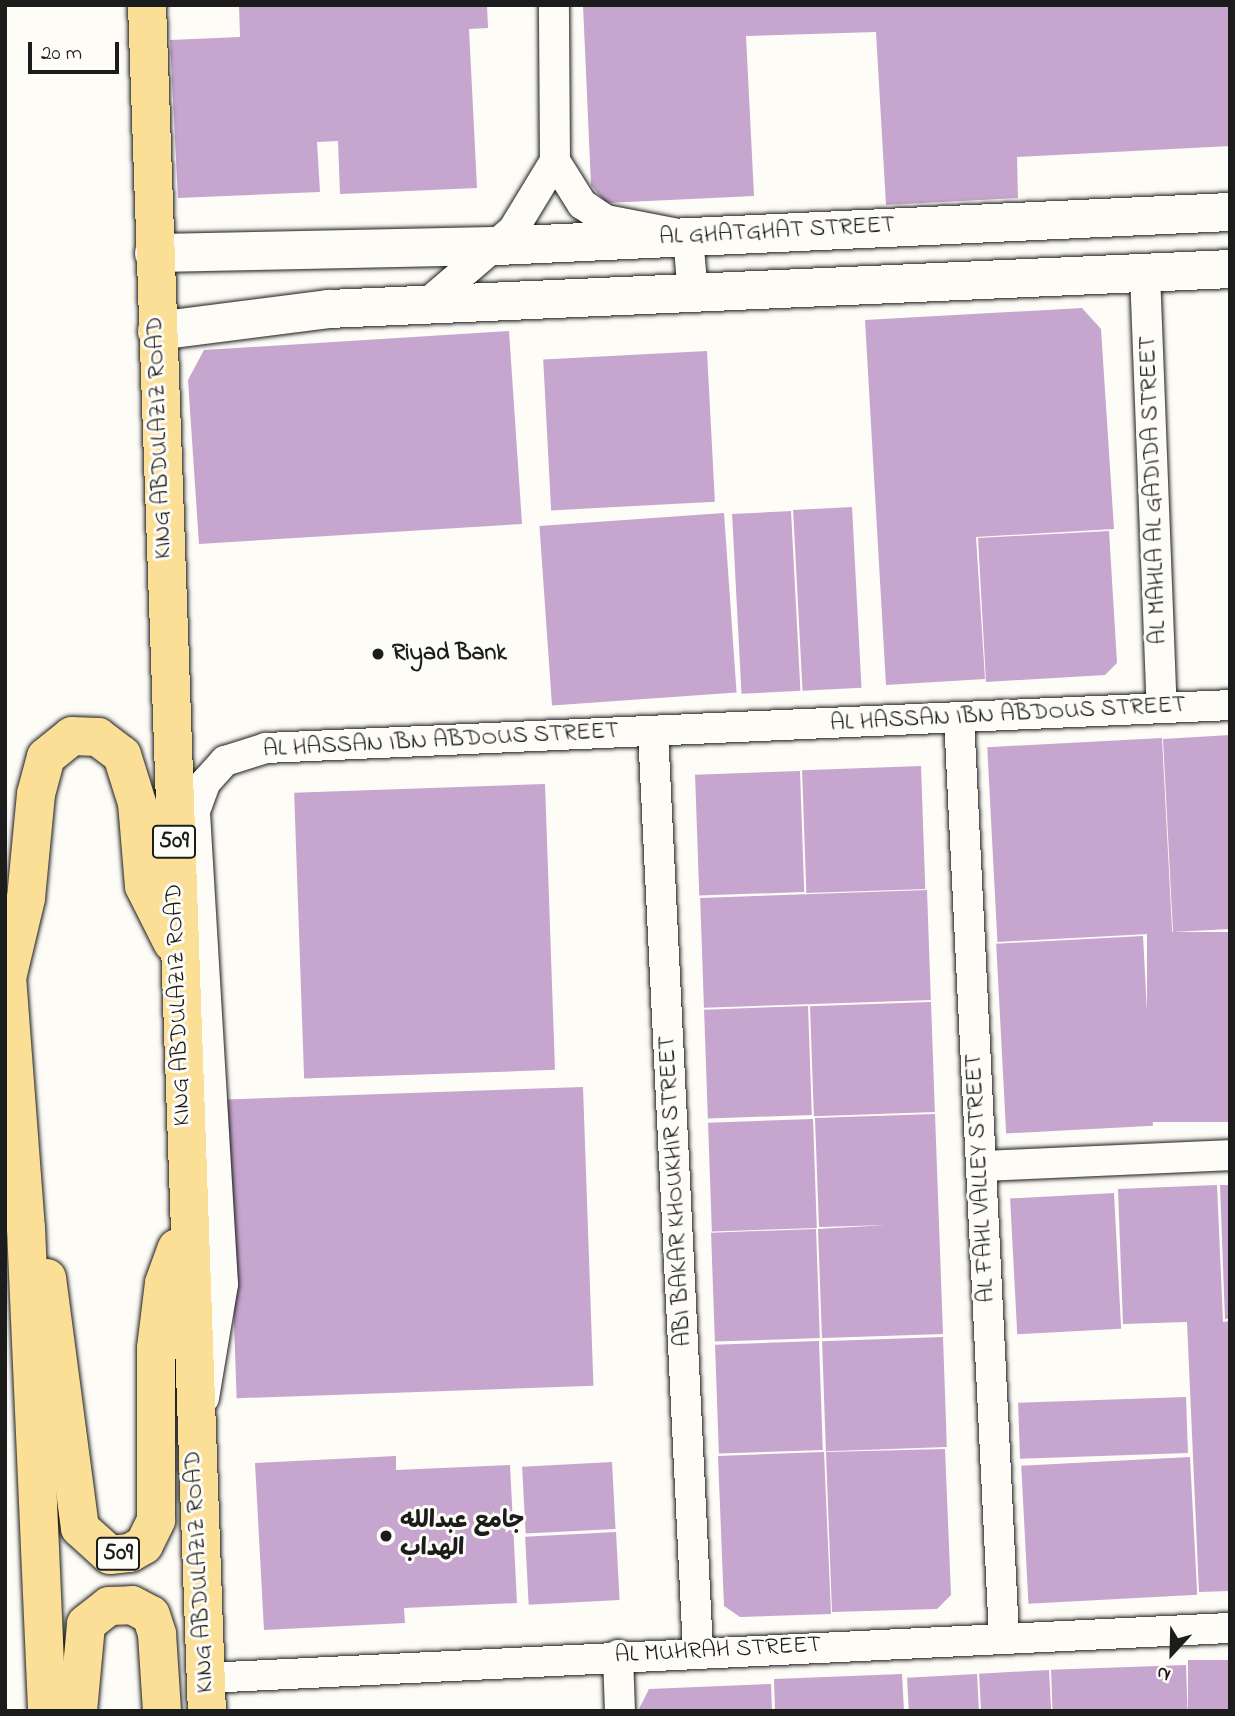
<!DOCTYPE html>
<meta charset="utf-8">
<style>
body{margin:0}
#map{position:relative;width:1235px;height:1716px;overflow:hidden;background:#fdfcf7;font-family:"Indie Flower","Playpen Sans Arabic",sans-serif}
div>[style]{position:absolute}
.building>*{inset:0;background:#c6a5cf;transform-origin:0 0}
.roads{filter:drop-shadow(0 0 2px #1c1c1c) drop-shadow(0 0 2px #1c1c1c)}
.minor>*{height:30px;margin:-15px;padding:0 15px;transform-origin:15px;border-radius:15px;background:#fdfcf7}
.tertiary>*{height:38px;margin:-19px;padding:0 19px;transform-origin:19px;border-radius:19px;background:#fdfcf7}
.primary>*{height:38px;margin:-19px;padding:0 19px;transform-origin:19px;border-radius:19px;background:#fbdf96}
.dots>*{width:19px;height:19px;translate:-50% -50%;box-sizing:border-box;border:4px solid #fdfcf7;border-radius:50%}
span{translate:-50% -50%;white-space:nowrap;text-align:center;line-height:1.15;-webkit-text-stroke:6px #fdfcf7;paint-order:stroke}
.shield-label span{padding:2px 5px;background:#fdfcf7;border:2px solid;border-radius:5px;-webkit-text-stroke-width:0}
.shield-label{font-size:23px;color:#1c1c1c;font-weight:700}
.street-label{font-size:24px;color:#1c1c1c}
.poi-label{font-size:24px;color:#1c1c1c;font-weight:700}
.left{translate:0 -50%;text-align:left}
.frame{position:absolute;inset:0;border:7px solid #1c1c1c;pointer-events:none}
.north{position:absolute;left:1137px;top:1618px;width:70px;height:70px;-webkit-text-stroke:5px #fdfcf7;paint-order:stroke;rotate:202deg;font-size:19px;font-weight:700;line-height:28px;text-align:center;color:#1c1c1c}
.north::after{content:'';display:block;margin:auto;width:24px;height:32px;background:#1c1c1c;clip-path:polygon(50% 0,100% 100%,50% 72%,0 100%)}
.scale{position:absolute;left:28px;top:42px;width:91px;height:32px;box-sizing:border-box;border:4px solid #1c1c1c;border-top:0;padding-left:9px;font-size:21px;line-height:24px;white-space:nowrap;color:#1c1c1c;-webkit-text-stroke:5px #fdfcf7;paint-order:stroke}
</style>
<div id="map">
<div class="building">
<i style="clip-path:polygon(239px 5px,487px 5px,488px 28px,469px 29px,477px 188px,340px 194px,338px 141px,317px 142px,320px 192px,178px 198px,170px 40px,240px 37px)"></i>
<i style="clip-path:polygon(583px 5px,1230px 5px,1230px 146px,1017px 157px,1018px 198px,886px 205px,876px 32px,746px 36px,754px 196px,606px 203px,591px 185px)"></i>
<i style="clip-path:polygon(1082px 308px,1101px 329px,1114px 529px,976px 537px,985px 679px,886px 685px,865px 320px)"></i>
<i style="clip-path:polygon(509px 331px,522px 524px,199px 544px,188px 380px,204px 350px)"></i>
<i style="left:707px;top:351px;width:151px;height:164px;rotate:87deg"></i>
<i style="left:852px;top:507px;width:181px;height:59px;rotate:87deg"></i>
<i style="left:791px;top:511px;width:180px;height:59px;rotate:87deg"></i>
<i style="left:724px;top:513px;width:180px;height:185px;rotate:86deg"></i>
<i style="clip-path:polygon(1109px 531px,1117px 663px,1105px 675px,986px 682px,978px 538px)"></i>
<i style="clip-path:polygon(1230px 735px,1230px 929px,1173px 932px,1163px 739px)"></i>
<i style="left:1162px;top:738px;width:195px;height:175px;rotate:87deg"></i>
<i style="left:921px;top:766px;width:123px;height:119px;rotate:88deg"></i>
<i style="left:800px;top:771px;width:121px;height:105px;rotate:88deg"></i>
<i style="left:545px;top:784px;width:286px;height:251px;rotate:88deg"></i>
<i style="left:927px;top:890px;width:110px;height:227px;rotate:88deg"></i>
<i style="left:1230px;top:932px;width:190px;height:83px;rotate:90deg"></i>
<i style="left:1143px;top:936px;width:190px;height:147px;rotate:87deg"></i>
<i style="left:931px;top:1002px;width:110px;height:121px;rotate:88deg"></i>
<i style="left:808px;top:1006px;width:109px;height:104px;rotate:88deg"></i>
<i style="left:583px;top:1087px;width:299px;height:357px;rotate:88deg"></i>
<i style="clip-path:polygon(935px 1114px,943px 1334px,822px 1338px,818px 1229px,887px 1225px,819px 1227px,815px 1118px)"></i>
<i style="left:813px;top:1119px;width:109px;height:105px;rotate:88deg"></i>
<i style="clip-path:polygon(1217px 1185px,1223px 1322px,1230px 1321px,1230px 1591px,1199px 1592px,1187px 1322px,1123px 1324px,1118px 1189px)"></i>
<i style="clip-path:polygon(1220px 1185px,1230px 1185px,1230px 1318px,1225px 1319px)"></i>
<i style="left:1114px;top:1193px;width:136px;height:104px;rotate:87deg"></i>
<i style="left:816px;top:1229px;width:109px;height:105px;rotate:88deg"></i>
<i style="left:943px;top:1337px;width:110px;height:121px;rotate:88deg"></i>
<i style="left:819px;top:1341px;width:109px;height:104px;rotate:88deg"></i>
<i style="left:1186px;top:1397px;width:56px;height:168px;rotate:88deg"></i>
<i style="clip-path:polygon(945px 1449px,951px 1595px,937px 1609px,832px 1612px,826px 1452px)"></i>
<i style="clip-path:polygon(824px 1452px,831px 1614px,740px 1617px,724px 1606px,718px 1456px)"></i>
<i style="clip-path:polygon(396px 1456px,396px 1470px,510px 1465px,517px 1603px,404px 1608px,405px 1623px,264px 1630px,255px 1463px)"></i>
<i style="left:1190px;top:1457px;width:138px;height:169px;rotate:87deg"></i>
<i style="left:612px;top:1462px;width:67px;height:90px;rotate:87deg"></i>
<i style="left:616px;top:1532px;width:68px;height:91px;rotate:87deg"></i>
<i style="left:1230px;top:1660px;width:51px;height:42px;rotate:90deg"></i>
<i style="left:1186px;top:1665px;width:46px;height:135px;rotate:88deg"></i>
<i style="left:1049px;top:1670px;width:41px;height:70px;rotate:87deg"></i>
<i style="clip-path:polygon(902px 1674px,904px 1711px,775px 1711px,774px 1679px)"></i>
<i style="left:977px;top:1674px;width:37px;height:70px;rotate:87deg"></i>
<i style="clip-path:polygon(771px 1684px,772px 1711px,638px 1711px,649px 1689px)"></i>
</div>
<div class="roads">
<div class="minor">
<i style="left:555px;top:161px;width:51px;rotate:57.9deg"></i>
<i style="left:582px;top:204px;width:29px;rotate:34deg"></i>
<i style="left:606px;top:220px;width:84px;rotate:11deg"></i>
<i style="left:688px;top:236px;width:59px;rotate:85.2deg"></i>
<i style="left:1145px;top:273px;width:435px;rotate:87.8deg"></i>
<i style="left:422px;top:308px;width:120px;rotate:-40.6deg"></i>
<i style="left:513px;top:230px;width:81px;rotate:-58.7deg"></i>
<i style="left:555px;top:161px;width:156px;rotate:-90.4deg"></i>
<i style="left:959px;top:717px;width:922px;rotate:87.2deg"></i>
<i style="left:653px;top:731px;width:922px;rotate:87.2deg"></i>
<i style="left:981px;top:1166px;width:249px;rotate:-2.5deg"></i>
<i style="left:204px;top:1398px;width:116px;rotate:-80.5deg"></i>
<i style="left:223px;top:1284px;width:474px;rotate:-93.4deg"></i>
<i style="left:195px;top:811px;width:30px;rotate:-70deg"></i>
<i style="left:205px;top:783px;width:30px;rotate:-48deg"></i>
<i style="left:225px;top:761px;width:43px;rotate:-17.6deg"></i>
<i style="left:266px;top:748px;width:965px;rotate:-2.55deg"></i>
<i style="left:618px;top:1655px;width:56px;rotate:88deg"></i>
<i style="left:206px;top:1678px;width:1025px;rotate:-2.8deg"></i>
</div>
<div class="tertiary">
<i style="left:154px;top:253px;width:344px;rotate:-1.2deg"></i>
<i style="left:498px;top:246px;width:733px;rotate:-2.66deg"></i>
<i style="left:157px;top:331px;width:173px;rotate:-7.3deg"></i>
<i style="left:329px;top:309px;width:902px;rotate:-2.54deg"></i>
</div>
<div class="primary">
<i style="left:147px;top:5px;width:1707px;rotate:87.99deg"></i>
<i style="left:5px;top:950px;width:279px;rotate:85.7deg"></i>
<i style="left:26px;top:1228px;width:483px;rotate:87.5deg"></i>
<i style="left:7px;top:978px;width:82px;rotate:-76.6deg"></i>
<i style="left:26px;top:898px;width:104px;rotate:-84.5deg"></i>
<i style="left:36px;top:794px;width:38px;rotate:-75deg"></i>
<i style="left:46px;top:757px;width:33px;rotate:-39deg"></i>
<i style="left:72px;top:736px;width:26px;rotate:2deg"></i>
<i style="left:98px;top:737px;width:30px;rotate:37deg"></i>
<i style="left:122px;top:755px;width:50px;rotate:72.6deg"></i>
<i style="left:137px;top:803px;width:83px;rotate:85.2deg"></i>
<i style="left:144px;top:886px;width:63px;rotate:63.4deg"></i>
<i style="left:47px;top:1278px;width:252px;rotate:82.5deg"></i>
<i style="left:80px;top:1528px;width:40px;rotate:42deg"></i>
<i style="left:110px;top:1555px;width:20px;rotate:-6deg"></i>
<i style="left:130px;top:1553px;width:16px;rotate:-30deg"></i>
<i style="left:144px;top:1545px;width:28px;rotate:-64deg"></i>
<i style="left:156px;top:1520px;width:172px;rotate:-90deg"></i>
<i style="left:156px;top:1348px;width:65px;rotate:-83deg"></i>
<i style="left:164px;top:1283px;width:37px;rotate:-70deg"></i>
<i style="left:78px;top:1711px;width:87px;rotate:-84.7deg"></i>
<i style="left:86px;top:1624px;width:29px;rotate:-38deg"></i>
<i style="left:109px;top:1606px;width:23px;rotate:-2deg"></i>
<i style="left:132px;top:1605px;width:21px;rotate:28deg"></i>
<i style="left:151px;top:1615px;width:20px;rotate:72deg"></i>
<i style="left:157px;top:1634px;width:77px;rotate:86.3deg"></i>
</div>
</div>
<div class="dots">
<i style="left:378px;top:654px;background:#1c1c1c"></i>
<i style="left:386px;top:1536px;background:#1c1c1c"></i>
</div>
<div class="shield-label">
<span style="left:174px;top:842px">509</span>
<span style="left:118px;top:1554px">509</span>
</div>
<div class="street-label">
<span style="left:777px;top:232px;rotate:-3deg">AL GHATGHAT STREET</span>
<span style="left:160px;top:438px;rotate:-92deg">KING ABDULAZIZ ROAD</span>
<span style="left:1154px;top:490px;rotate:-92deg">AL MAHLA AL GADIDA STREET</span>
<span style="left:1008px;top:715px;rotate:-3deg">AL HASSAN IBN ABDOUS STREET</span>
<span style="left:441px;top:741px;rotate:-3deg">AL HASSAN IBN ABDOUS STREET</span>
<span style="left:179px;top:1005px;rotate:-92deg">KING ABDULAZIZ ROAD</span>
<span style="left:981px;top:1178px;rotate:-93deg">AL FAHL VALLEY STREET</span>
<span style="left:676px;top:1191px;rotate:-93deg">ABI BAKAR KHOUKHIR STREET</span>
<span style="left:200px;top:1572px;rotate:-93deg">KING ABDULAZIZ ROAD</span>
<span style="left:718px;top:1651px;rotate:-3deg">AL MUHRAH STREET</span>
</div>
<div class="poi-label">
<span class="left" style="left:392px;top:654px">Riyad Bank</span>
<span class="left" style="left:400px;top:1536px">جامع عبدالله<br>الهداب</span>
</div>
<div class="frame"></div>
<div class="north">N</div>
<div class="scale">20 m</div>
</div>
